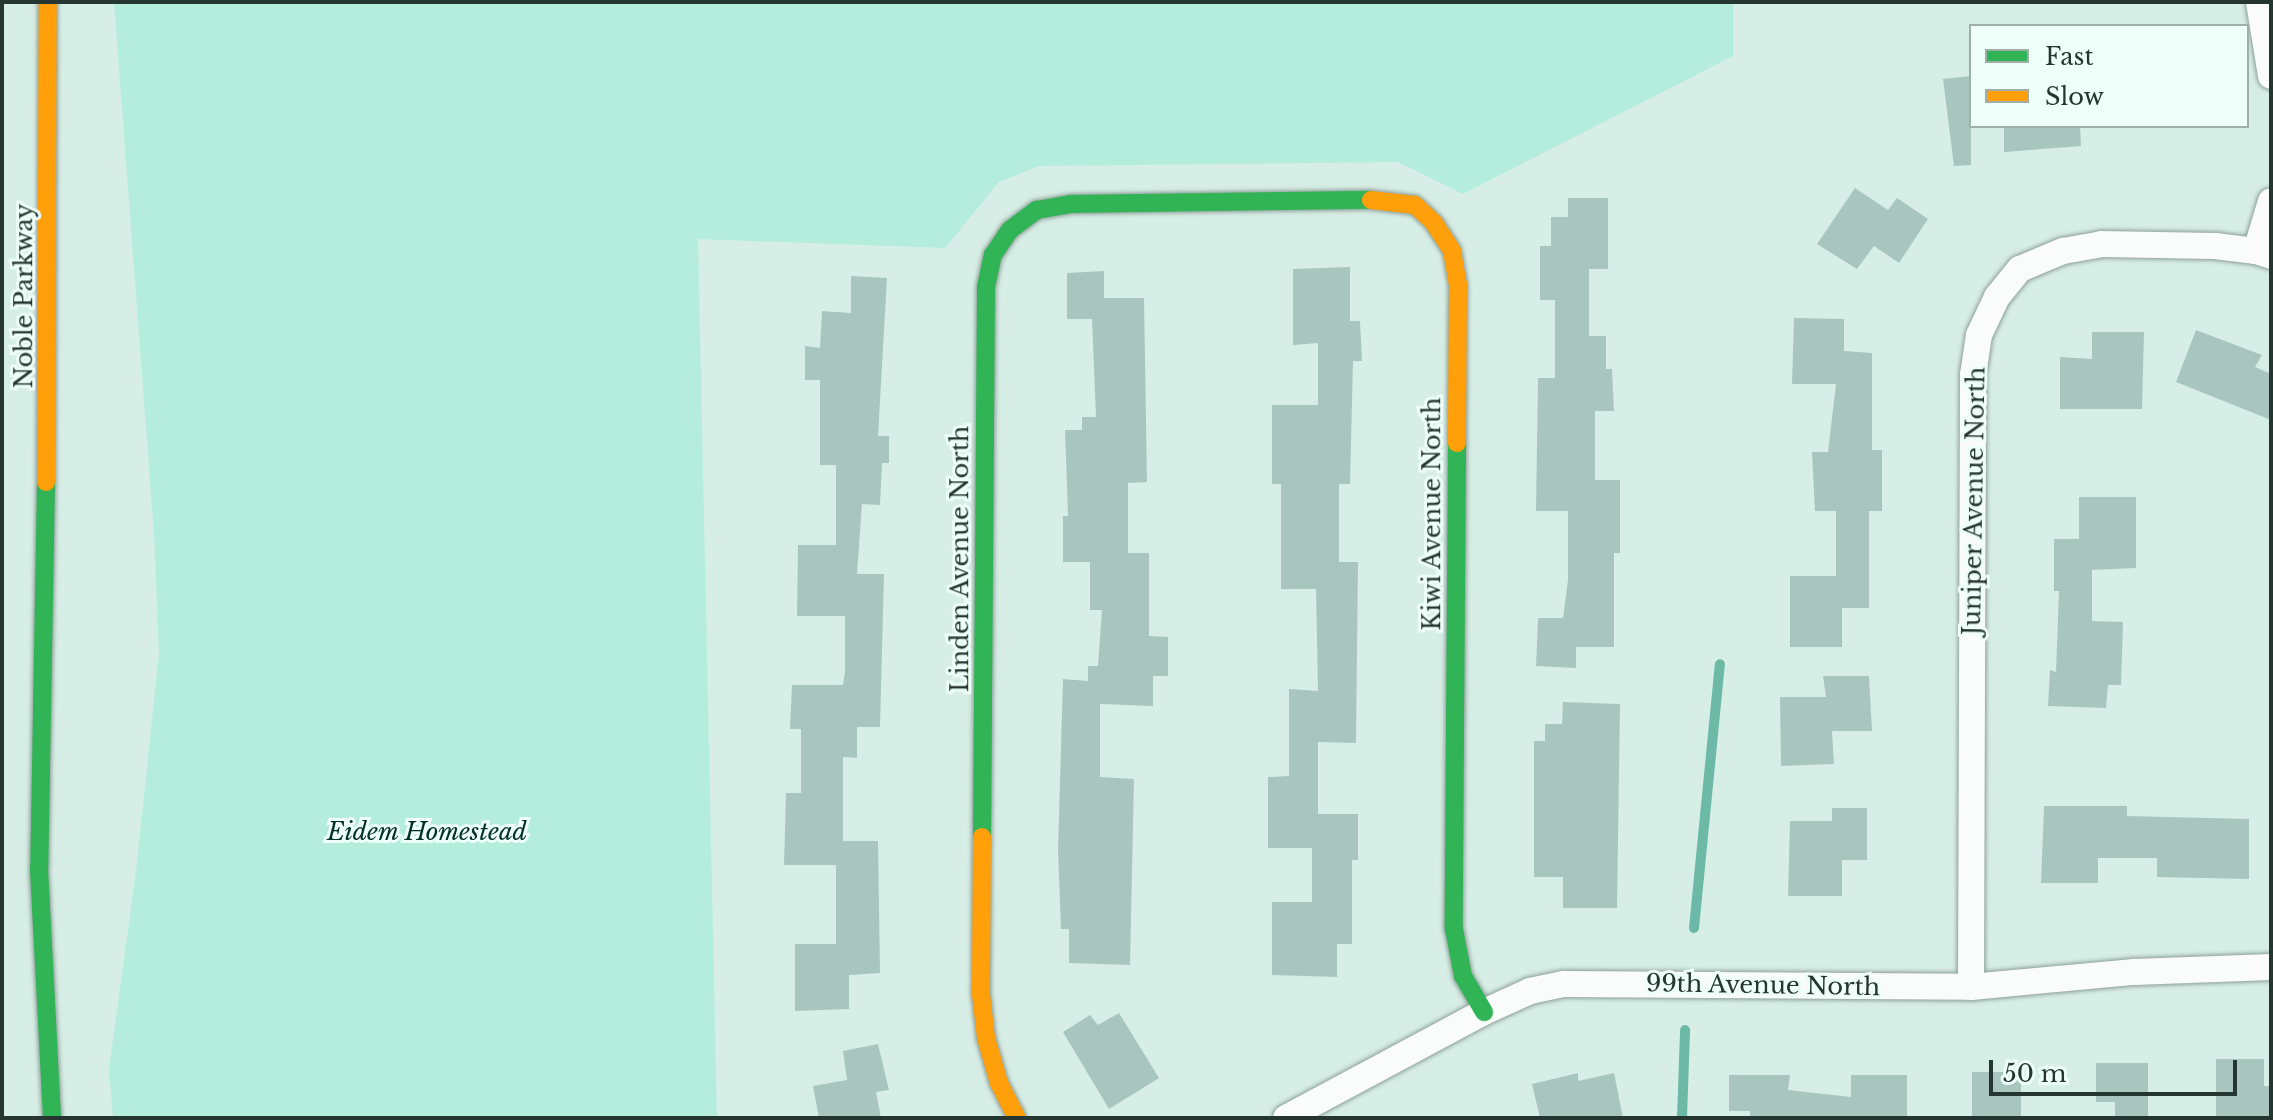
<!DOCTYPE html>
<style>
body{margin:0}
#map{position:relative;width:2273px;height:1120px;overflow:hidden;background:#d7eee6;font-family:"Libre Baskerville",serif}
div>[style]{position:absolute}
.green>*{inset:0;background:#b4eddc}
.stream>*{height:10px;margin:-5px;padding:0 5px;transform-origin:5px;border-radius:5px;background:#6cb9a5}
.building>*{inset:0;background:#a9c6be;transform-origin:0 0}
.roads{filter:drop-shadow(0 0 2px #8ea09a) drop-shadow(0 0 2px #8ea09a)}
.street>*{height:26px;margin:-13px;padding:0 13px;transform-origin:13px;border-radius:13px;background:#f9fcfb}
.fast>*{height:18px;margin:-9px;padding:0 9px;transform-origin:9px;border-radius:9px;background:#30b455}
.slow>*{height:18px;margin:-9px;padding:0 9px;transform-origin:9px;border-radius:9px;background:#ff9f0a}
span{translate:-50% -50%;white-space:nowrap;text-align:center;line-height:1.15;-webkit-text-stroke:6px #eefef8;paint-order:stroke}
.street-label{font-size:24px;color:#253530}
.park-label{font-size:24px;color:#023227;font-style:italic}
.frame{position:absolute;inset:0;border:4px solid #253530;pointer-events:none}
.legend{position:absolute;left:1969px;top:24px;width:280px;height:104px;box-sizing:border-box;background:#eefef8;border:2px solid #9eaea8;margin:0;padding:10px 14px;list-style:none;font-size:24px;color:#253530}
.legend li{display:flex;align-items:center;gap:16px;height:40px}
.legend b{width:40px;border:2px solid #9eaea8}
.scale{position:absolute;left:1989px;top:1060px;width:248px;height:36px;box-sizing:border-box;border:4px solid #253530;border-top:0;padding-left:10px;font-size:24px;line-height:28px;white-space:nowrap;color:#253530;-webkit-text-stroke:6px #eefef8;paint-order:stroke}
</style>
<div id="map">
<div class="green">
<i style="clip-path:polygon(114px 2px,1733px 2px,1733px 56px,1463px 194px,1398px 162px,1040px 166px,999px 182px,945px 248px,698px 239px,717px 1118px,113px 1118px,109px 1069px,136px 872px,159px 654px,154px 534px)"></i>
</div>
<div class="stream">
<i style="left:1694px;top:928px;width:265px;rotate:-84.4deg"></i>
<i style="left:1682px;top:1118px;width:88px;rotate:-88deg"></i>
</div>
<div class="building">
<i style="clip-path:polygon(1971px 76px,1971px 165px,1954px 166px,1943px 79px)"></i>
<i style="clip-path:polygon(2004px 126px,2080px 126px,2081px 146px,2004px 152px)"></i>
<i style="clip-path:polygon(1855px 188px,1888px 210px,1897px 198px,1928px 219px,1899px 263px,1874px 246px,1857px 269px,1817px 244px)"></i>
<i style="clip-path:polygon(1568px 198px,1608px 198px,1608px 269px,1589px 269px,1589px 336px,1606px 336px,1606px 369px,1612px 369px,1614px 411px,1595px 411px,1595px 480px,1620px 480px,1620px 553px,1614px 553px,1614px 647px,1576px 647px,1576px 668px,1536px 666px,1538px 618px,1563px 618px,1568px 580px,1568px 511px,1536px 511px,1538px 378px,1555px 378px,1555px 300px,1540px 300px,1540px 246px,1551px 246px,1551px 217px,1568px 217px)"></i>
<i style="clip-path:polygon(1350px 267px,1350px 321px,1360px 321px,1362px 361px,1353px 361px,1350px 484px,1339px 484px,1339px 562px,1358px 562px,1356px 743px,1318px 742px,1318px 814px,1358px 814px,1358px 860px,1352px 860px,1352px 944px,1337px 944px,1337px 977px,1272px 975px,1272px 902px,1312px 902px,1312px 848px,1268px 848px,1268px 777px,1289px 776px,1289px 689px,1318px 691px,1316px 589px,1281px 589px,1281px 484px,1272px 484px,1272px 405px,1318px 405px,1318px 343px,1293px 345px,1293px 269px)"></i>
<i style="clip-path:polygon(1104px 271px,1104px 298px,1144px 298px,1147px 482px,1128px 483px,1128px 553px,1149px 553px,1149px 636px,1168px 637px,1168px 676px,1153px 676px,1153px 706px,1100px 704px,1100px 777px,1134px 779px,1130px 965px,1069px 963px,1069px 929px,1061px 929px,1058px 850px,1063px 679px,1088px 681px,1088px 666px,1098px 666px,1102px 610px,1090px 610px,1090px 562px,1063px 562px,1063px 516px,1068px 516px,1065px 430px,1082px 430px,1082px 417px,1096px 417px,1092px 319px,1067px 319px,1067px 273px)"></i>
<i style="clip-path:polygon(851px 276px,887px 278px,878px 436px,889px 436px,889px 463px,882px 463px,880px 505px,862px 504px,857px 574px,884px 574px,880px 727px,857px 727px,857px 758px,843px 757px,843px 841px,878px 841px,880px 973px,849px 975px,849px 1009px,795px 1011px,795px 944px,836px 944px,836px 865px,784px 865px,786px 793px,801px 793px,801px 729px,790px 729px,792px 685px,843px 685px,845px 672px,845px 616px,797px 616px,798px 545px,836px 545px,836px 465px,820px 465px,820px 380px,805px 380px,805px 346px,820px 348px,822px 311px,851px 313px)"></i>
<i style="clip-path:polygon(1794px 318px,1844px 319px,1844px 351px,1872px 353px,1872px 450px,1882px 450px,1882px 511px,1869px 511px,1869px 608px,1842px 608px,1842px 647px,1790px 647px,1790px 576px,1836px 576px,1836px 511px,1815px 511px,1812px 452px,1828px 452px,1836px 384px,1792px 384px)"></i>
<i style="clip-path:polygon(2196px 330px,2262px 355px,2255px 367px,2271px 374px,2271px 420px,2176px 382px)"></i>
<i style="clip-path:polygon(2092px 332px,2144px 332px,2142px 409px,2060px 409px,2060px 357px,2092px 359px)"></i>
<i style="clip-path:polygon(2079px 497px,2136px 497px,2136px 568px,2092px 570px,2092px 621px,2123px 622px,2121px 685px,2108px 685px,2106px 708px,2048px 706px,2050px 670px,2056px 672px,2059px 591px,2054px 591px,2054px 539px,2079px 539px)"></i>
<i style="clip-path:polygon(1823px 676px,1869px 676px,1872px 731px,1832px 731px,1834px 764px,1781px 766px,1780px 697px,1826px 697px)"></i>
<i style="clip-path:polygon(1563px 702px,1620px 704px,1617px 908px,1563px 908px,1563px 877px,1534px 877px,1534px 741px,1545px 741px,1545px 724px,1562px 724px)"></i>
<i style="clip-path:polygon(2044px 806px,2127px 806px,2127px 816px,2249px 819px,2249px 879px,2157px 877px,2157px 858px,2098px 858px,2098px 883px,2041px 883px)"></i>
<i style="clip-path:polygon(1832px 808px,1867px 808px,1867px 860px,1842px 860px,1842px 896px,1788px 896px,1790px 821px,1832px 821px)"></i>
<i style="clip-path:polygon(1119px 1013px,1159px 1078px,1109px 1109px,1063px 1032px,1090px 1015px,1098px 1025px)"></i>
<i style="clip-path:polygon(878px 1044px,889px 1090px,876px 1092px,881px 1118px,819px 1118px,813px 1086px,847px 1080px,843px 1051px)"></i>
<i style="clip-path:polygon(2216px 1059px,2264px 1059px,2264px 1086px,2271px 1086px,2271px 1118px,2216px 1118px)"></i>
<i style="clip-path:polygon(2096px 1063px,2148px 1063px,2148px 1118px,2115px 1118px,2115px 1102px,2096px 1102px)"></i>
<i style="left:2021px;top:1072px;width:46px;height:49px;rotate:90deg"></i>
<i style="clip-path:polygon(1578px 1073px,1578px 1081px,1614px 1073px,1623px 1118px,1540px 1118px,1532px 1084px)"></i>
<i style="clip-path:polygon(1729px 1075px,1790px 1075px,1788px 1090px,1851px 1097px,1851px 1075px,1907px 1075px,1907px 1118px,1750px 1118px,1750px 1111px,1729px 1111px)"></i>
</div>
<div class="roads">
<div class="street">
<i style="left:2259px;top:2px;width:75px;rotate:80.8deg"></i>
<i style="left:2256px;top:251px;width:52px;rotate:-73.3deg"></i>
<i style="left:1971px;top:987px;width:612px;rotate:-89.81deg"></i>
<i style="left:1973px;top:375px;width:40px;rotate:-81.5deg"></i>
<i style="left:1979px;top:335px;width:42px;rotate:-64.7deg"></i>
<i style="left:1997px;top:297px;width:36px;rotate:-51deg"></i>
<i style="left:2020px;top:269px;width:47px;rotate:-22.7deg"></i>
<i style="left:2063px;top:251px;width:39px;rotate:-10deg"></i>
<i style="left:2101px;top:244px;width:114px;rotate:1deg"></i>
<i style="left:2215px;top:246px;width:41px;rotate:7deg"></i>
<i style="left:2256px;top:251px;width:16px;rotate:18deg"></i>
<i style="left:1286px;top:1118px;width:225px;rotate:-28.2deg"></i>
<i style="left:1484px;top:1012px;width:51px;rotate:-24.5deg"></i>
<i style="left:1530px;top:991px;width:35px;rotate:-12deg"></i>
<i style="left:1564px;top:984px;width:407px;rotate:0.4deg"></i>
<i style="left:1971px;top:987px;width:164px;rotate:-5.3deg"></i>
<i style="left:2134px;top:972px;width:137px;rotate:-2.1deg"></i>
</div>
<div class="fast">
<i style="left:1457px;top:443px;width:486px;rotate:90.4deg"></i>
<i style="left:1454px;top:929px;width:48px;rotate:79.2deg"></i>
<i style="left:1463px;top:976px;width:42px;rotate:59.7deg"></i>
<i style="left:46px;top:482px;width:387px;rotate:91deg"></i>
<i style="left:39px;top:869px;width:249px;rotate:87deg"></i>
<i style="left:982px;top:837px;width:550px;rotate:-89.58deg"></i>
<i style="left:986px;top:287px;width:33px;rotate:-78deg"></i>
<i style="left:993px;top:255px;width:30px;rotate:-56deg"></i>
<i style="left:1010px;top:230px;width:34px;rotate:-37deg"></i>
<i style="left:1037px;top:210px;width:34px;rotate:-10deg"></i>
<i style="left:1070px;top:204px;width:301px;rotate:-0.8deg"></i>
</div>
<div class="slow">
<i style="left:1371px;top:200px;width:44px;rotate:6.5deg"></i>
<i style="left:1415px;top:205px;width:26px;rotate:43deg"></i>
<i style="left:1434px;top:223px;width:33px;rotate:57deg"></i>
<i style="left:1452px;top:251px;width:34px;rotate:80deg"></i>
<i style="left:1458px;top:284px;width:159px;rotate:90.4deg"></i>
<i style="left:46px;top:482px;width:480px;rotate:-89.8deg"></i>
<i style="left:982px;top:837px;width:157px;rotate:90.4deg"></i>
<i style="left:981px;top:994px;width:44px;rotate:83.5deg"></i>
<i style="left:986px;top:1038px;width:47px;rotate:73.9deg"></i>
<i style="left:999px;top:1083px;width:39px;rotate:63deg"></i>
</div>
</div>
<div class="street-label">
<span style="left:24px;top:296px;rotate:-90deg">Noble Parkway</span>
<span style="left:1974px;top:501px;rotate:-89deg">Juniper Avenue North</span>
<span style="left:1432px;top:514px;rotate:-90deg">Kiwi Avenue North</span>
<span style="left:960px;top:559px;rotate:-90deg">Linden Avenue North</span>
<span style="left:1763px;top:985px;rotate:1deg">99th Avenue North</span>
</div>
<div class="park-label">
<span style="left:427px;top:832px">Eidem Homestead</span>
</div>
<div class="frame"></div>
<ul class="legend">
<li><b style="height:10px;background:#30b455"></b>Fast</li>
<li><b style="height:10px;background:#ff9f0a"></b>Slow</li>
</ul>
<div class="scale">50 m</div>
</div>
